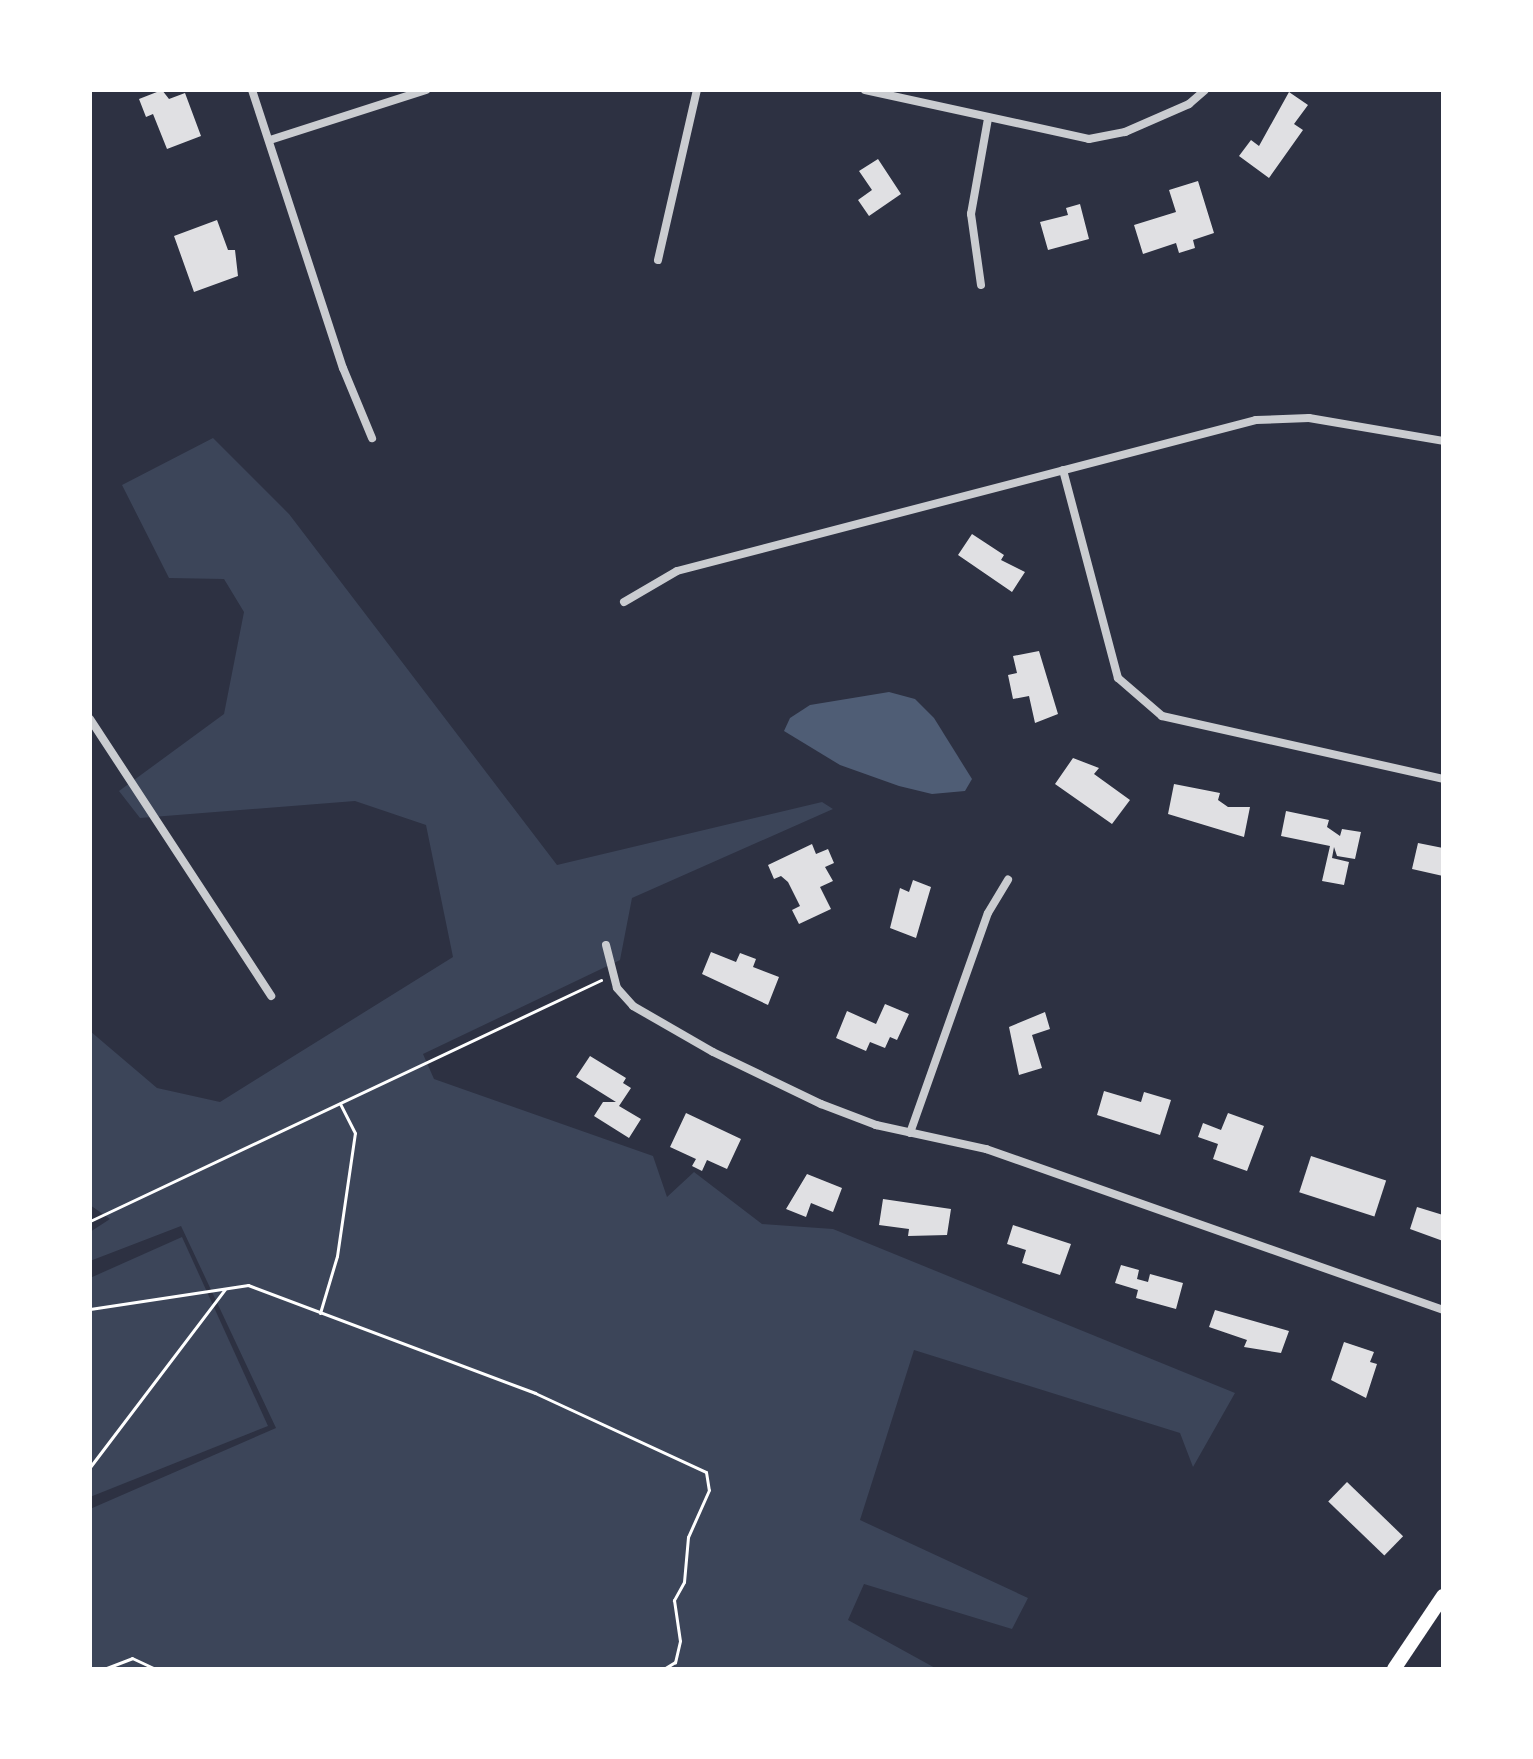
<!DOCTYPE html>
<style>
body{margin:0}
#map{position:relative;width:1533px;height:1759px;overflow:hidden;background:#2d3142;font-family:Quicksand,sans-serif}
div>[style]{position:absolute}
.green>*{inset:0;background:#3c4559}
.water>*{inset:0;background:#4f5d75}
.building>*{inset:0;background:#e0e0e3;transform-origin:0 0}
.path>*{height:3px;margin:-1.5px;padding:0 1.5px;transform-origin:1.5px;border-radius:1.5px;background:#fff}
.minor>*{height:8px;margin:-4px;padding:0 4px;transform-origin:4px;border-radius:4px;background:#caccd0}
.secondary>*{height:14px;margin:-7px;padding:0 7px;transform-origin:7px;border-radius:7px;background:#fff}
span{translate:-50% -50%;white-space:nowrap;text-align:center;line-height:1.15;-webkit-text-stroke:7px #fff;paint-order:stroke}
.frame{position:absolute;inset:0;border:92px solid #fff;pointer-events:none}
</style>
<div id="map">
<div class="green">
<i style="clip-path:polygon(213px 438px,289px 514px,557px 865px,822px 802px,833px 809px,632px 898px,620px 960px,423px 1054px,434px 1079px,653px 1156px,667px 1197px,694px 1172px,762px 1224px,833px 1229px,1235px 1393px,1193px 1467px,1180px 1433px,914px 1350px,860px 1520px,1028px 1598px,1012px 1629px,864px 1584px,848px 1620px,937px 1669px,90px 1669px,90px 1509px,276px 1428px,181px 1226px,90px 1261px,90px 1232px,110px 1219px,90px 1205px,90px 1031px,157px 1088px,220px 1102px,453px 957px,426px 825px,355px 801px,140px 818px,119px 791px,224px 714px,244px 612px,224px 579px,169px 578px,122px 485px)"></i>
<i style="clip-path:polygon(182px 1237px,268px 1426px,90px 1497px,90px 1278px)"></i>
</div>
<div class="water">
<i style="clip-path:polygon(889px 692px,915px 699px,934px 718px,972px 779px,965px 791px,932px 794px,899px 786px,840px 765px,784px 731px,790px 718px,810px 705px)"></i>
</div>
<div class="building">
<i style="clip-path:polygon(162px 90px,169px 99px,185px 93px,201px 136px,167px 149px,153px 114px,146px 117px,139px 99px)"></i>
<i style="clip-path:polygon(1289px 92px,1308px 105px,1294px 124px,1303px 130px,1269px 178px,1239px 156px,1251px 140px,1259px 146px)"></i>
<i style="clip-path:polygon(878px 159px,901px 194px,869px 216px,858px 200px,872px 190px,859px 171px)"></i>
<i style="clip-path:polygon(1198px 181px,1214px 233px,1193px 240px,1195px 248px,1179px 253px,1176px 243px,1143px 254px,1134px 225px,1176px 212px,1169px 190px)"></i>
<i style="clip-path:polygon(1080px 204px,1089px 239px,1048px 250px,1040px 222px,1068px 215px,1066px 208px)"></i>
<i style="clip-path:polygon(217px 220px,228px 250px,235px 250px,238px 276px,194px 292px,174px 236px)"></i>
<i style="clip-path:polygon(972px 534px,1004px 555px,1001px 560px,1025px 572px,1012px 592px,958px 555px)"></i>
<i style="clip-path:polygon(1039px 651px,1058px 714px,1035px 723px,1029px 696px,1013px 699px,1008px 675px,1017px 673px,1013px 656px)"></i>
<i style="clip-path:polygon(1073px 758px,1099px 768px,1094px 774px,1130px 800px,1112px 824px,1055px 784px)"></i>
<i style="clip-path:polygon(1174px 784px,1220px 793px,1218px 800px,1228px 807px,1250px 807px,1244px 837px,1168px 814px)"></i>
<i style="clip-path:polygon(1286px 811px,1329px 820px,1327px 827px,1340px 836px,1342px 829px,1361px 832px,1355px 859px,1337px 856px,1334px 847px,1332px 858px,1349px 862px,1344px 885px,1322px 881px,1330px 846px,1281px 836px)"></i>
<i style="clip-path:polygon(1418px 843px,1443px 848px,1443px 876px,1412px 869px)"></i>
<i style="clip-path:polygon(812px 844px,816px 854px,828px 849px,834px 863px,825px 867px,833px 881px,820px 887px,831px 909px,799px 924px,792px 910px,800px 906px,788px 882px,781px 876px,774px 879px,768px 865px)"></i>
<i style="clip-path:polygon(913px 880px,931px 887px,916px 938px,890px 928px,900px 888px,909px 892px)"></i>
<i style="clip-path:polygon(711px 952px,736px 962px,740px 953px,756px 959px,753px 967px,779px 977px,768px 1005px,702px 974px)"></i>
<i style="clip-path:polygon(885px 1004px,909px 1014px,897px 1040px,890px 1037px,885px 1048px,870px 1042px,866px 1051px,836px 1038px,847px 1011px,876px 1024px)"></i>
<i style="clip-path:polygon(1045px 1012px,1050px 1029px,1032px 1035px,1042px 1068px,1019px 1075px,1009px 1027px)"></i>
<i style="clip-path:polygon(590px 1056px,626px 1078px,623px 1083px,631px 1088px,619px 1106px,641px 1119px,629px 1138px,594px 1116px,603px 1102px,616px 1102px,576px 1077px)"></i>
<i style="clip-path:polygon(1104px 1091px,1141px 1102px,1144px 1092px,1171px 1100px,1160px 1135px,1097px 1115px)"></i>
<i style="clip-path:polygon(686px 1113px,741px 1139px,727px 1169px,707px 1160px,702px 1171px,692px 1166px,696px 1159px,670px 1147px)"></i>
<i style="clip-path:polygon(1228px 1113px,1264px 1126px,1247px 1171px,1213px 1159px,1218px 1144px,1198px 1137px,1203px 1123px,1221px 1130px)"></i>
<i style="left:1311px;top:1156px;width:79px;height:38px;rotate:18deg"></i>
<i style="clip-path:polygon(807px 1174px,842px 1188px,833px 1212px,811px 1203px,806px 1217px,786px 1209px)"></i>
<i style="clip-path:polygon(883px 1199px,951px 1209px,947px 1235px,908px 1236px,909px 1229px,879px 1225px)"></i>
<i style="clip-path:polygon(1417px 1207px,1443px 1215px,1443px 1241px,1410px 1229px)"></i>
<i style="clip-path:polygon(1013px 1225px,1071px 1244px,1060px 1275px,1022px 1263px,1026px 1250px,1007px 1244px)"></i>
<i style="clip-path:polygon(1121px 1265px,1139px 1270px,1137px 1279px,1148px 1282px,1150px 1274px,1183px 1283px,1176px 1309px,1136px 1298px,1138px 1290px,1115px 1283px)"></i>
<i style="clip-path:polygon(1215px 1310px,1289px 1331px,1281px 1353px,1244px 1347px,1247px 1340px,1209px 1327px)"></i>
<i style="clip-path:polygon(1344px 1342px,1374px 1352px,1370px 1362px,1377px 1364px,1366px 1398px,1331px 1380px)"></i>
<i style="left:1347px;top:1482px;width:78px;height:27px;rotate:44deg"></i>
</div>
<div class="path">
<i style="left:90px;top:1221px;width:565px;rotate:-25.25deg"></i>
<i style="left:90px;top:1309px;width:160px;rotate:-8.6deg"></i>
<i style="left:248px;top:1285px;width:307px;rotate:20.6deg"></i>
<i style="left:535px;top:1393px;width:188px;rotate:24.8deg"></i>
<i style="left:706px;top:1472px;width:18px;rotate:81deg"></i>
<i style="left:709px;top:1490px;width:51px;rotate:114.1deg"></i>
<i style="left:688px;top:1537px;width:45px;rotate:95.1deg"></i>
<i style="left:684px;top:1582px;width:21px;rotate:119deg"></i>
<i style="left:674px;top:1600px;width:41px;rotate:81.7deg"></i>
<i style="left:680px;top:1641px;width:22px;rotate:103deg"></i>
<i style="left:675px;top:1662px;width:13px;rotate:148deg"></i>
<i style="left:320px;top:1313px;width:59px;rotate:-73.4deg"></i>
<i style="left:337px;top:1256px;width:124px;rotate:-81.7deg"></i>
<i style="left:355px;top:1133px;width:33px;rotate:-117deg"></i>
<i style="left:90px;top:1467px;width:223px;rotate:-52.8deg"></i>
<i style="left:90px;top:1669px;width:1px"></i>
<i style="left:104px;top:1669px;width:30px;rotate:-21deg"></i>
<i style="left:132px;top:1658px;width:26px;rotate:25deg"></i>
</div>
<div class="minor">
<i style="left:252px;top:90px;width:293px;rotate:71.9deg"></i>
<i style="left:343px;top:368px;width:76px;rotate:67.5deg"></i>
<i style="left:865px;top:90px;width:229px;rotate:12.3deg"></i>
<i style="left:1089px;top:139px;width:37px;rotate:-11deg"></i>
<i style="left:1125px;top:132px;width:70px;rotate:-23.6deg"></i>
<i style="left:1189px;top:104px;width:21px;rotate:-41deg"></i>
<i style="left:270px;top:140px;width:164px;rotate:-17.8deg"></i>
<i style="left:658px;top:260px;width:174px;rotate:-77.1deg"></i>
<i style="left:981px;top:285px;width:72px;rotate:-98deg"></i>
<i style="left:971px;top:214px;width:97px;rotate:-79.9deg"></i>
<i style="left:1063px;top:470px;width:215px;rotate:75.2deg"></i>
<i style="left:1118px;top:678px;width:58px;rotate:40.8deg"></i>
<i style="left:1162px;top:716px;width:288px;rotate:12.6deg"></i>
<i style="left:624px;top:602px;width:61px;rotate:-30.3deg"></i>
<i style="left:677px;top:571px;width:598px;rotate:-14.62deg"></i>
<i style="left:1256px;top:420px;width:53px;rotate:-2.2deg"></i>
<i style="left:1309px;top:418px;width:136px;rotate:9.7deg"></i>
<i style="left:90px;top:719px;width:331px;rotate:56.8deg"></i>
<i style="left:606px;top:945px;width:44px;rotate:75.7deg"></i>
<i style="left:617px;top:988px;width:24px;rotate:48deg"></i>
<i style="left:633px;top:1006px;width:92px;rotate:29.9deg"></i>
<i style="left:713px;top:1052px;width:120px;rotate:25.7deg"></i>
<i style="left:821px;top:1104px;width:59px;rotate:20.9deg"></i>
<i style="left:876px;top:1125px;width:113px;rotate:12.3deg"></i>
<i style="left:986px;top:1149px;width:485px;rotate:19.4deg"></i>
<i style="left:910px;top:1133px;width:233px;rotate:-70.5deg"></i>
<i style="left:988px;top:913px;width:39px;rotate:-59deg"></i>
</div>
<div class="secondary">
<i style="left:1394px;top:1669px;width:88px;rotate:-56.1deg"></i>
</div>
<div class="frame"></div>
</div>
